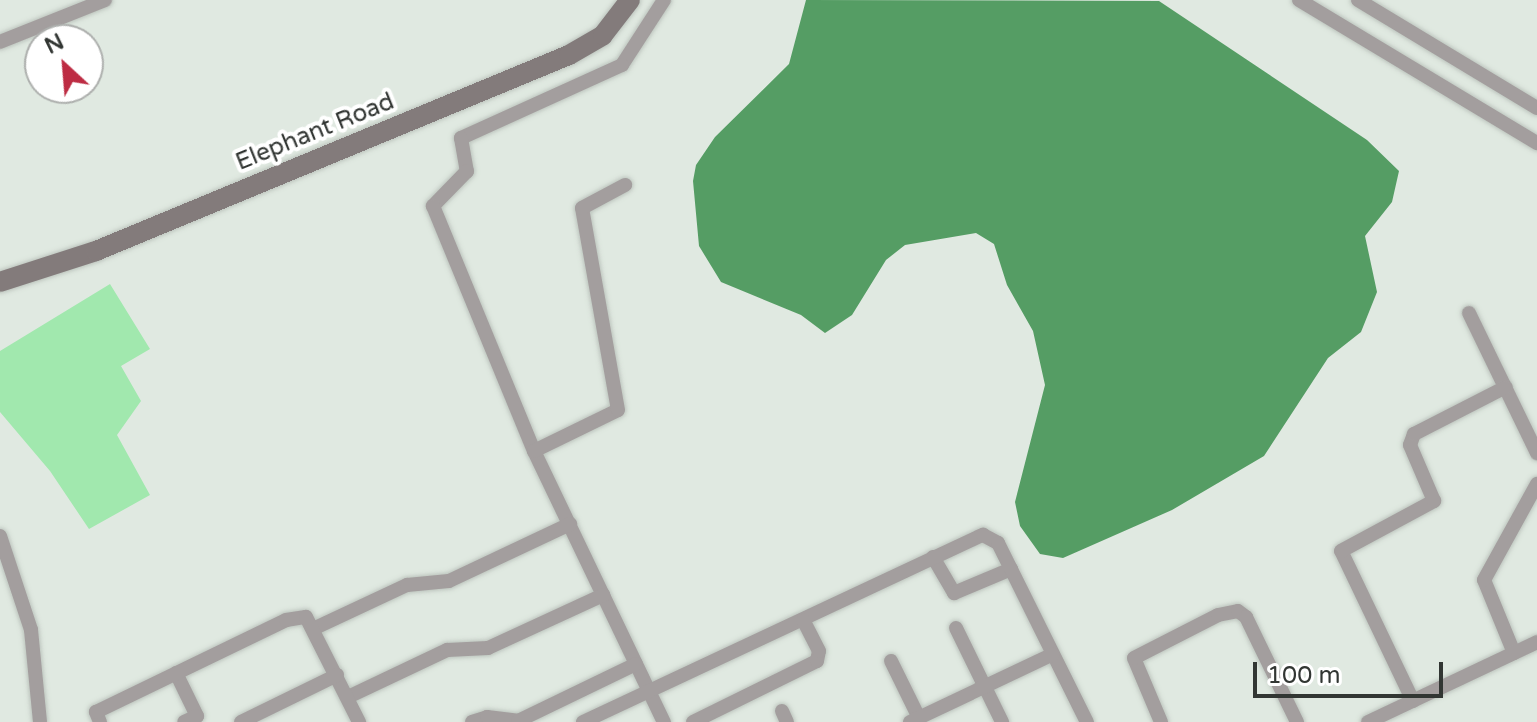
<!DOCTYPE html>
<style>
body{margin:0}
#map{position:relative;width:1537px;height:722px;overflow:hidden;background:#e0e9e1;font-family:"Varela Round",sans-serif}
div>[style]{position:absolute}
.green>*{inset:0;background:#a1e8ae}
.water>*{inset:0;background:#559d64}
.roads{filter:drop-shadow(0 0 2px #bdc5be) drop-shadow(0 0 2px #bdc5be)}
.street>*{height:14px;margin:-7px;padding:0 7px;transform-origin:7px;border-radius:7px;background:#a39e9e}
.secondary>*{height:20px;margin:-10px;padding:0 10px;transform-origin:10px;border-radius:10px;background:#837b7b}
span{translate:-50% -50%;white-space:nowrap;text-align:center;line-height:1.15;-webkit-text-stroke:8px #fff;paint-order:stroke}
.street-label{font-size:24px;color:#323633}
.north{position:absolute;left:24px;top:24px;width:80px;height:80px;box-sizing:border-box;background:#fff;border:2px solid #adafad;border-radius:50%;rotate:334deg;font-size:22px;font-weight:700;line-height:32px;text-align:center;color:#323633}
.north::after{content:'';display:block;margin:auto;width:28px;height:36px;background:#bd2c43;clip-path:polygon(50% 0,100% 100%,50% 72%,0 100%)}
.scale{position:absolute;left:1253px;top:662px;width:190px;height:36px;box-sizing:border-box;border:4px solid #323633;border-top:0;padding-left:10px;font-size:24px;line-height:28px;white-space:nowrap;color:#323633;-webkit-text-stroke:6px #fff;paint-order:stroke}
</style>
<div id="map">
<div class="green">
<i style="clip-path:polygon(110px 284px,150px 349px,121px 366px,141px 401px,117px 435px,150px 495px,89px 529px,50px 471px,0 412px,0 351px)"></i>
</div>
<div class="water">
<i style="clip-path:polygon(806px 0,1159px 1px,1367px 140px,1399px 171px,1392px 202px,1365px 236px,1377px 292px,1361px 332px,1328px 358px,1264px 456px,1172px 510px,1063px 558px,1040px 554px,1020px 526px,1015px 502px,1045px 385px,1033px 331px,1007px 285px,994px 244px,976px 233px,905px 245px,886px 260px,852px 315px,825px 333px,801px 315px,721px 282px,699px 246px,693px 181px,696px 165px,715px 137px,789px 64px)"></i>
</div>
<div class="roads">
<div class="street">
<i style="left:664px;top:0;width:77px;rotate:122.9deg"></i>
<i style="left:622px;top:65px;width:177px;rotate:155.6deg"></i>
<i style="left:461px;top:138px;width:34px;rotate:80deg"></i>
<i style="left:467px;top:171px;width:49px;rotate:134.2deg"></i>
<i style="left:433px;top:206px;width:265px;rotate:67.6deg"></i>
<i style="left:534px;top:451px;width:301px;rotate:64.4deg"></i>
<i style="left:1299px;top:0;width:278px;rotate:31deg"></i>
<i style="left:1358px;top:0;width:209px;rotate:31.1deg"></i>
<i style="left:0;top:42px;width:113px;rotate:-21.8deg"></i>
<i style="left:1469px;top:313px;width:156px;rotate:64.1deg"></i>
<i style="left:534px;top:451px;width:93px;rotate:-26deg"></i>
<i style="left:618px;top:410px;width:205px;rotate:-100.1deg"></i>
<i style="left:582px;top:208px;width:49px;rotate:-28.1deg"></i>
<i style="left:0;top:536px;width:99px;rotate:71.7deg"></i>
<i style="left:31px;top:630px;width:92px;rotate:84.4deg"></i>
<i style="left:933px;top:557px;width:42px;rotate:59.7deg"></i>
<i style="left:954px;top:593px;width:62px;rotate:-22.8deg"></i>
<i style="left:315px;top:628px;width:102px;rotate:-25.1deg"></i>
<i style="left:407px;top:585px;width:42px;rotate:-5.4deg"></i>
<i style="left:449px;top:581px;width:134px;rotate:-25.2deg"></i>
<i style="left:956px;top:628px;width:105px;rotate:63.9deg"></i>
<i style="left:1514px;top:653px;width:79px;rotate:-112.3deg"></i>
<i style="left:1484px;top:580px;width:110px;rotate:-61.1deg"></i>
<i style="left:891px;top:661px;width:64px;rotate:63.8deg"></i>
<i style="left:176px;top:673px;width:48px;rotate:64deg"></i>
<i style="left:197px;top:716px;width:14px;rotate:155deg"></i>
<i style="left:348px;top:697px;width:110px;rotate:-25.4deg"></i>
<i style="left:447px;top:650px;width:41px;rotate:-2.8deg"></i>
<i style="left:488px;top:648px;width:127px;rotate:-24.7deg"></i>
<i style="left:1413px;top:701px;width:166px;rotate:-115.6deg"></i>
<i style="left:1341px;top:551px;width:106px;rotate:-28.3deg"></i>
<i style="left:1434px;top:501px;width:61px;rotate:-113.2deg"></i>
<i style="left:1410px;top:445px;width:12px;rotate:-70deg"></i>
<i style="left:1414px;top:434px;width:103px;rotate:-27.1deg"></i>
<i style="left:782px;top:711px;width:12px;rotate:66deg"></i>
<i style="left:100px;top:722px;width:11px;rotate:-112deg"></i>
<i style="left:96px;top:712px;width:211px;rotate:-25.8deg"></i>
<i style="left:286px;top:620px;width:20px;rotate:-9deg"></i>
<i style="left:306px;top:617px;width:118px;rotate:63.2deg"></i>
<i style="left:241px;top:722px;width:107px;rotate:-26.1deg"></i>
<i style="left:472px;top:722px;width:16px;rotate:-18deg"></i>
<i style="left:487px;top:717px;width:31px;rotate:7deg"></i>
<i style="left:518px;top:721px;width:131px;rotate:-25.8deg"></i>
<i style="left:583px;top:722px;width:442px;rotate:-25.1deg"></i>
<i style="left:983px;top:535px;width:17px;rotate:28deg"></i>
<i style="left:998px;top:543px;width:200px;rotate:63.6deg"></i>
<i style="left:693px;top:722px;width:138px;rotate:-26.2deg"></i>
<i style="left:817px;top:661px;width:10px;rotate:-79deg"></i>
<i style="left:819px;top:651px;width:34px;rotate:-117deg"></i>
<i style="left:910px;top:722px;width:158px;rotate:-25.4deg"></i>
<i style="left:1161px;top:722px;width:69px;rotate:-112.9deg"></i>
<i style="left:1134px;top:658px;width:94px;rotate:-27.1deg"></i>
<i style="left:1218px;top:615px;width:20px;rotate:-11deg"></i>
<i style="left:1238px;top:611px;width:10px;rotate:37deg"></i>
<i style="left:1246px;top:617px;width:117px;rotate:64.1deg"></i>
<i style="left:1368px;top:722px;width:187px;rotate:-25.3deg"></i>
</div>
<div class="secondary">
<i style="left:0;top:282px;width:101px;rotate:-17.9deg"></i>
<i style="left:96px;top:251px;width:512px;rotate:-22.51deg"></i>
<i style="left:569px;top:55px;width:39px;rotate:-30deg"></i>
<i style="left:603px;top:35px;width:44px;rotate:-52.4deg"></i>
</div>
</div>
<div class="street-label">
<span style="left:315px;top:132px;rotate:-22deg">Elephant Road</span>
</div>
<div class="north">N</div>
<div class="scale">100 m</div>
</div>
